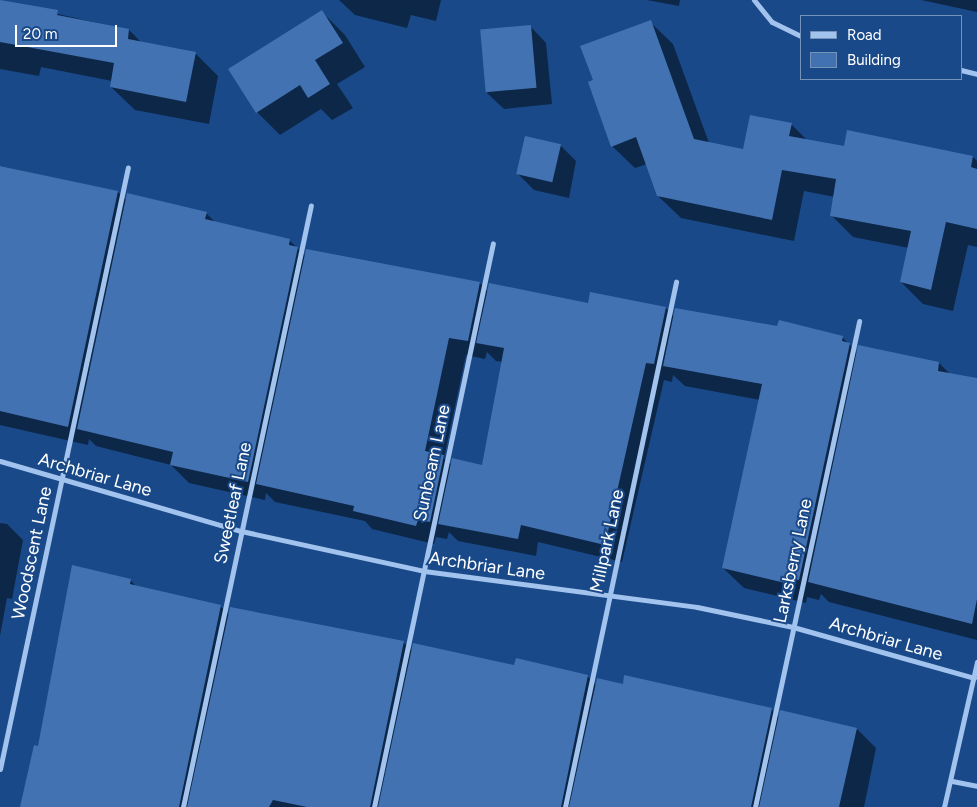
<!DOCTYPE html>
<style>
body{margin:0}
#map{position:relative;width:977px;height:807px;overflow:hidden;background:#194988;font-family:Figtree,sans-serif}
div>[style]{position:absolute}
.shadow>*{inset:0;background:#0007}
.building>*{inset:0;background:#4272b2;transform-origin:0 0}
.street>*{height:5px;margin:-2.5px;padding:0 2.5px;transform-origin:2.5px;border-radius:2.5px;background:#a2c3ed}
span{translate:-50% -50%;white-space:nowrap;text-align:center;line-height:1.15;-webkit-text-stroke:4px #194988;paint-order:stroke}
.street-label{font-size:18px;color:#fff}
.legend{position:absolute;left:800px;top:15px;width:162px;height:65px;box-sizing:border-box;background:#194988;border:1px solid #7592b8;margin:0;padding:6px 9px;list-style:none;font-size:15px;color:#fff}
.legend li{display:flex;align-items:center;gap:10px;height:25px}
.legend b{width:25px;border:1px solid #7592b8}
.scale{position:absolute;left:15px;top:25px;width:102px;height:22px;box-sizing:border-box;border:2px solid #fff;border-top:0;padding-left:6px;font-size:15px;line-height:18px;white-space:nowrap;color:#fff;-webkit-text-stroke:4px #194988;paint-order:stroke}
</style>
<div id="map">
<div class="shadow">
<i style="clip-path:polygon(339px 0,441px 0,436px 21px,411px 15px,407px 28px,355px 15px)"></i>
<i style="clip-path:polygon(647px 0,680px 0,679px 6px)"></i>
<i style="clip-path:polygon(921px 0,977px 0,977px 12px)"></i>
<i style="clip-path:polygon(0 1px,129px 30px,142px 43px,195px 53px,218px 76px,209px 124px,135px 110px,111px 87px,112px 81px,41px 67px,39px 76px,0 69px)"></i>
<i style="clip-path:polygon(322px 12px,345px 35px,365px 67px,337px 84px,353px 108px,332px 120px,321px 109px,280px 135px,257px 112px)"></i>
<i style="clip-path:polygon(650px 22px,673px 44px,709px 143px,743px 150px,791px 124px,807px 140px,845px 147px,973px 157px,977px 161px,977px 247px,968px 245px,953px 311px,923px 304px,901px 282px,909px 248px,853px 237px,831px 215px,835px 197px,804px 191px,794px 241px,681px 218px,658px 196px,647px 164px,635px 168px,612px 146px,595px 80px)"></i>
<i style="clip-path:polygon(530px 26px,546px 43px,552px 104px,504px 109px,487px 93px)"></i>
<i style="clip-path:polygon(560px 145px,576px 161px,569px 198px,534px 190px,518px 174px)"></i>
<i style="clip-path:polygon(evenodd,0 166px,118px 192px,127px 201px,206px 213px,216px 223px,289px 240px,306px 256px,480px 283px,488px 292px,589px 305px,666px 308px,674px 317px,778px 328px,780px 321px,843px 338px,858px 353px,939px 363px,950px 374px,977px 380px,977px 640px,829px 602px,821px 594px,819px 600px,807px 597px,806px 603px,744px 588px,723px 568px,760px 400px,685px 386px,673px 375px,672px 382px,664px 380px,622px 562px,538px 542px,536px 556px,458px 541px,449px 532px,447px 539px,436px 537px,434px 544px,372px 529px,365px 521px,275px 502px,266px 493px,265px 500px,189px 483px,171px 465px,96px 446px,89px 439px,88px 445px,0 425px,0 166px,487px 352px,496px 361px,503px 362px,483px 466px,452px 465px,444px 458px,466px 355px,485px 359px,487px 352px)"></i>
<i style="clip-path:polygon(0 523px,7px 524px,23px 540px,12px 599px,7px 598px,0 636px)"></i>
<i style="clip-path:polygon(130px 580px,137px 587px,221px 607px,230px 615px,231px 609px,404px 643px,413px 651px,515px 666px,517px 660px,588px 677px,596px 685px,624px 685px,771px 709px,780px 718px,857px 729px,876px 748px,864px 807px,23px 807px,39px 747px)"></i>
</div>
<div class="building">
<i style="clip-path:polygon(0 0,58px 10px,57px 15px,129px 29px,128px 39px,196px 52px,186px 102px,110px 87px,114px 63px,0 42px)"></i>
<i style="clip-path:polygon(322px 10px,343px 43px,315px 60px,330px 84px,308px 98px,300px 85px,256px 113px,228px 69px)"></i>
<i style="clip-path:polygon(651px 20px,694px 139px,743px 149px,750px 115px,792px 123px,789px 136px,844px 146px,847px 130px,973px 156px,971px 167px,977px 169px,977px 229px,946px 222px,931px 290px,900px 282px,911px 231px,830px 216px,836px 179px,782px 170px,772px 220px,657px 196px,636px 137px,611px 147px,588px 82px,593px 80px,580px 46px)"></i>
<i style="left:531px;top:25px;width:63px;height:51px;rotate:85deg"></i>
<i style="left:525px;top:136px;width:37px;height:39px;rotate:13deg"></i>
<i style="clip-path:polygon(0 166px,118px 191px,68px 427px,0 411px)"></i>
<i style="clip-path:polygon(127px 193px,207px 212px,205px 219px,290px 239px,289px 245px,298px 247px,248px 482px,170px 465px,173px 452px,77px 429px)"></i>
<i style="clip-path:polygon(306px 249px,480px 282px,468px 341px,449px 338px,425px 451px,444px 455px,430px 522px,418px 520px,416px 526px,353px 511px,354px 506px,256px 484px)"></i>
<i style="clip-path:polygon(489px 283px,588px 303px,590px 292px,666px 307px,654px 364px,646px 363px,605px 545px,521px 525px,518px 539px,438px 524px,452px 458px,482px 465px,504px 348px,476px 343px)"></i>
<i style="clip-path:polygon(675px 308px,777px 326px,779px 320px,843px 336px,842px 341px,850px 343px,799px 580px,787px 577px,785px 583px,722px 568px,762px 384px,663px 366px)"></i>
<i style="clip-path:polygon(858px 345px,939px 362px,938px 371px,977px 378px,977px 599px,972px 624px,808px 582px)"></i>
<i style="clip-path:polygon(72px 565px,131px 579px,130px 584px,221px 605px,179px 807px,20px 807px,34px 745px,38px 746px)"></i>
<i style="clip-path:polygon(230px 607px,404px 641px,370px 807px,307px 807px,273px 800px,269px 807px,187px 807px)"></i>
<i style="clip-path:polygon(413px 643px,514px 665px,516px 658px,588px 675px,561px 807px,378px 807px)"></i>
<i style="clip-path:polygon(624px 675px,772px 708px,751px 807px,569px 807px,597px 678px,623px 684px)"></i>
<i style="clip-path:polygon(780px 710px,857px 728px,839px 807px,759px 807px)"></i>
</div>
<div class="street">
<i style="left:754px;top:0;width:28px;rotate:51deg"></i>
<i style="left:772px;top:22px;width:32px;rotate:26deg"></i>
<i style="left:961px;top:70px;width:16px;rotate:14deg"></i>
<i style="left:0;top:461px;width:251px;rotate:16.2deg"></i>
<i style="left:241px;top:531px;width:187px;rotate:12.3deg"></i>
<i style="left:424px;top:571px;width:275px;rotate:7.5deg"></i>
<i style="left:697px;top:607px;width:98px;rotate:11.8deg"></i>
<i style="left:793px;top:627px;width:188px;rotate:15.7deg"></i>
<i style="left:0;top:769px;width:615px;rotate:-78deg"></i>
<i style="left:952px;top:781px;width:25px;rotate:11deg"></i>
<i style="left:183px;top:807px;width:615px;rotate:-78deg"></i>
<i style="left:374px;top:807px;width:576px;rotate:-78.09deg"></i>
<i style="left:565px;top:807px;width:537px;rotate:-78.06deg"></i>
<i style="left:755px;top:807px;width:497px;rotate:-77.9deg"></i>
<i style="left:944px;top:807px;width:149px;rotate:-77.2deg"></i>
</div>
<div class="street-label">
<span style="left:432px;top:463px;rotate:-78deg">Sunbeam Lane</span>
<span style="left:95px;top:475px;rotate:16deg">Archbriar Lane</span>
<span style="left:233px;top:503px;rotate:-78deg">Sweetleaf Lane</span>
<span style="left:607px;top:541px;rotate:-78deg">Millpark Lane</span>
<span style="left:32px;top:553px;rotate:-78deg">Woodscent Lane</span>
<span style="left:793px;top:561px;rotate:-78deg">Larksberry Lane</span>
<span style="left:487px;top:566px;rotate:8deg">Archbriar Lane</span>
<span style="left:886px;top:639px;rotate:16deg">Archbriar Lane</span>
</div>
<ul class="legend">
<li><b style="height:6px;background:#a2c3ed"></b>Road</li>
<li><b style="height:14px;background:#4272b2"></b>Building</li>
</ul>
<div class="scale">20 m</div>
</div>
